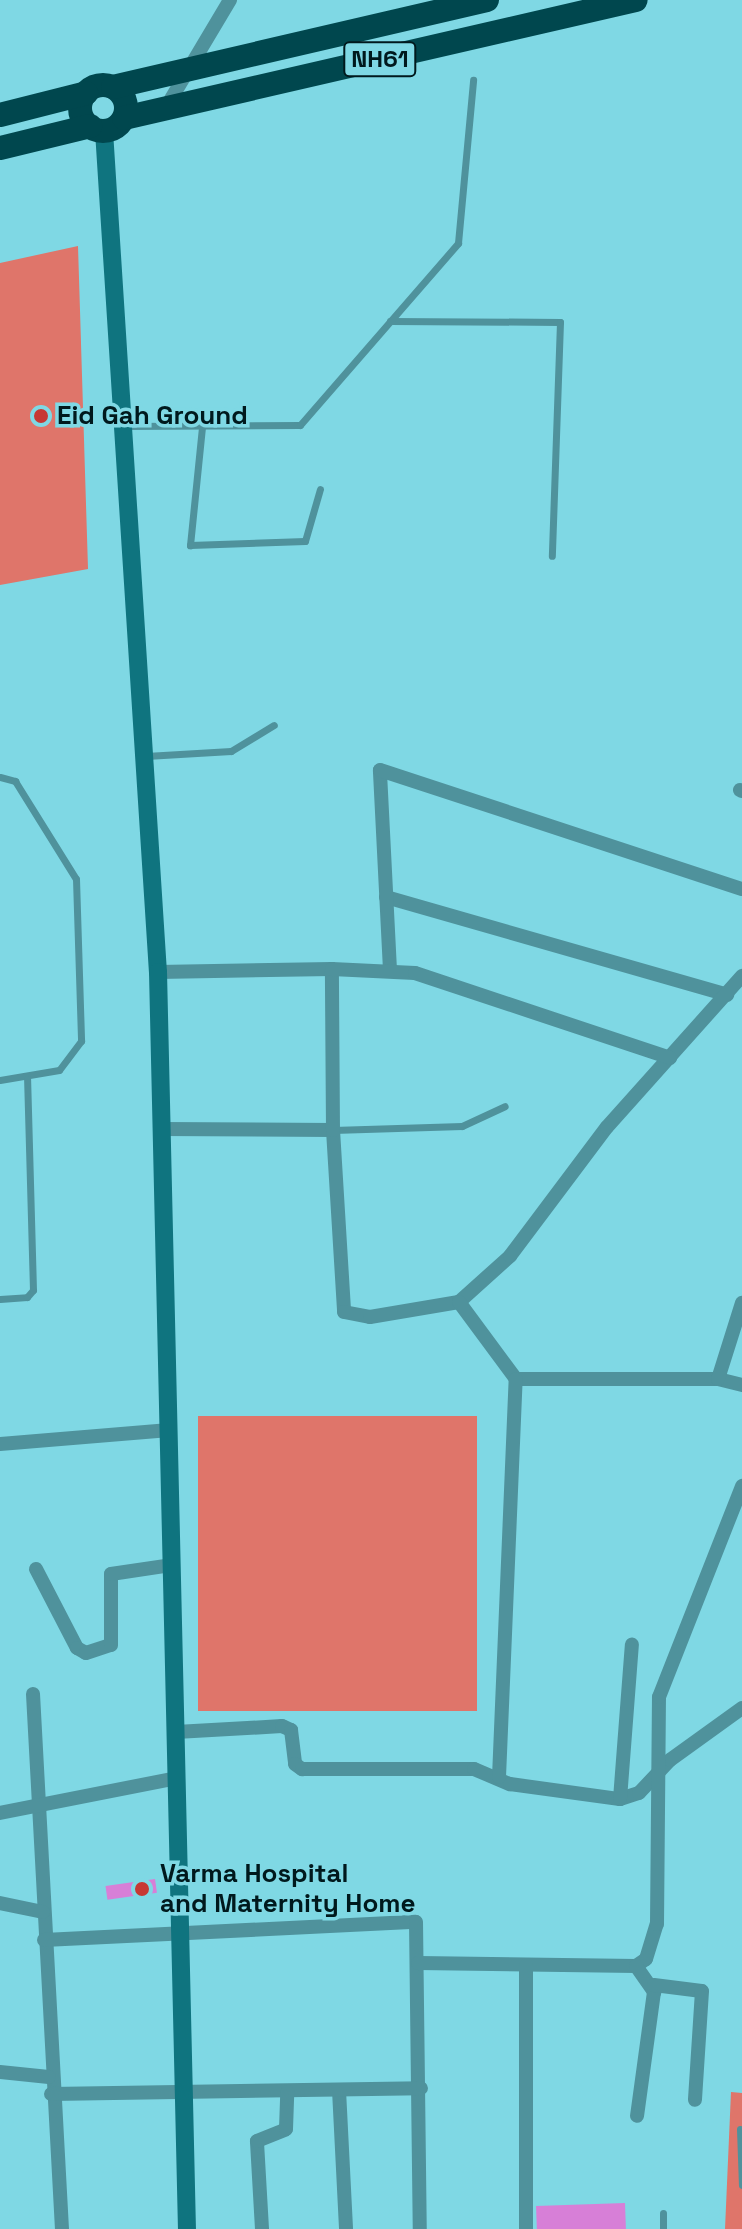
<!DOCTYPE html>
<style>
body{margin:0}
#map{position:relative;width:742px;height:2229px;overflow:hidden;background:#7fd8e4;font-family:"Space Grotesk",sans-serif}
div>[style]{position:absolute}
.green>*{inset:0;background:#df756a;transform-origin:0 0}
.building>*{inset:0;background:#d77fd7;transform-origin:0 0}
.lane>*{height:7px;margin:-3.5px;padding:0 3.5px;transform-origin:3.5px;border-radius:3.5px;background:#4f929c}
.street>*{height:14px;margin:-7px;padding:0 7px;transform-origin:7px;border-radius:7px;background:#4f929c}
.secondary>*{height:18px;margin:-9px;padding:0 9px;transform-origin:9px;border-radius:9px;background:#0f747f}
.highway>*{height:24px;margin:-12px;padding:0 12px;transform-origin:12px;border-radius:12px;background:#00474e}
.highway>.ring{margin:-12px;padding:0;box-sizing:content-box;background:none;border:24px solid #00474e;border-radius:50%}
.dots>*{width:22px;height:22px;translate:-50% -50%;box-sizing:border-box;border:4px solid #7fd8e4;border-radius:50%}
span{translate:-50% -50%;white-space:nowrap;text-align:center;line-height:1.15;-webkit-text-stroke:7px #7fd8e4;paint-order:stroke}
.shield-label span{padding:2px 6px;background:#7fd8e4;border:2px solid;border-radius:6px;-webkit-text-stroke-width:0}
.shield-label{font-size:24px;color:#00191d;font-weight:700}
.poi-label{font-size:26px;color:#00191d;font-weight:700}
.left{translate:0 -50%;text-align:left}
</style>
<div id="map">
<div class="green">
<i style="clip-path:polygon(78px 246px,88px 569px,0 585px,0 263px)"></i>
<i style="left:198px;top:1416px;width:279px;height:295px"></i>
<i style="clip-path:polygon(731px 2092px,742px 2093px,742px 2229px,725px 2229px)"></i>
</div>
<div class="building">
<i style="left:155px;top:1879px;width:14px;height:50px;rotate:82deg"></i>
<i style="left:625px;top:2203px;width:26px;height:89px;rotate:88deg"></i>
</div>
<div class="lane">
<i style="left:390px;top:321px;width:170px;rotate:0.3deg"></i>
<i style="left:560px;top:322px;width:234px;rotate:92deg"></i>
<i style="left:124px;top:426px;width:176px;rotate:-0.3deg"></i>
<i style="left:300px;top:425px;width:241px;rotate:-49deg"></i>
<i style="left:458px;top:243px;width:164px;rotate:-84.7deg"></i>
<i style="left:202px;top:427px;width:119px;rotate:95.8deg"></i>
<i style="left:190px;top:545px;width:115px;rotate:-2deg"></i>
<i style="left:305px;top:541px;width:54px;rotate:-73.9deg"></i>
<i style="left:146px;top:756px;width:85px;rotate:-3.4deg"></i>
<i style="left:231px;top:751px;width:50px;rotate:-31.2deg"></i>
<i style="left:0;top:777px;width:16px;rotate:15deg"></i>
<i style="left:15px;top:781px;width:115px;rotate:58.1deg"></i>
<i style="left:76px;top:879px;width:162px;rotate:88.2deg"></i>
<i style="left:81px;top:1041px;width:36px;rotate:127deg"></i>
<i style="left:59px;top:1070px;width:60px;rotate:170.4deg"></i>
<i style="left:333px;top:1130px;width:129px;rotate:-1.8deg"></i>
<i style="left:462px;top:1126px;width:47px;rotate:-24.9deg"></i>
<i style="left:0;top:1299px;width:27px;rotate:-4deg"></i>
<i style="left:27px;top:1297px;width:9px;rotate:-49deg"></i>
<i style="left:33px;top:1290px;width:211px;rotate:-91.6deg"></i>
<i style="left:740px;top:2129px;width:56px;rotate:88deg"></i>
<i style="left:663px;top:2229px;width:16px;rotate:-90deg"></i>
</div>
<div class="street">
<i style="left:165px;top:109px;width:127px;rotate:-59.2deg"></i>
<i style="left:740px;top:790px;width:2px;rotate:27deg"></i>
<i style="left:386px;top:897px;width:355px;rotate:16deg"></i>
<i style="left:390px;top:970px;width:200px;rotate:-92.9deg"></i>
<i style="left:380px;top:770px;width:381px;rotate:18.2deg"></i>
<i style="left:158px;top:972px;width:174px;rotate:-1deg"></i>
<i style="left:161px;top:1129px;width:172px;rotate:0.3deg"></i>
<i style="left:333px;top:1130px;width:182px;rotate:86.5deg"></i>
<i style="left:344px;top:1312px;width:26px;rotate:11deg"></i>
<i style="left:370px;top:1317px;width:90px;rotate:-9.6deg"></i>
<i style="left:459px;top:1302px;width:69px;rotate:-42deg"></i>
<i style="left:510px;top:1256px;width:161px;rotate:-53.1deg"></i>
<i style="left:607px;top:1127px;width:203px;rotate:-48.2deg"></i>
<i style="left:333px;top:1130px;width:161px;rotate:-90.4deg"></i>
<i style="left:332px;top:969px;width:83px;rotate:2.8deg"></i>
<i style="left:415px;top:973px;width:269px;rotate:18.4deg"></i>
<i style="left:459px;top:1302px;width:96px;rotate:53.5deg"></i>
<i style="left:516px;top:1379px;width:202px"></i>
<i style="left:718px;top:1379px;width:25px;rotate:14deg"></i>
<i style="left:718px;top:1379px;width:80px;rotate:-72.5deg"></i>
<i style="left:0;top:1444px;width:170px;rotate:-4.7deg"></i>
<i style="left:36px;top:1569px;width:89px;rotate:62.6deg"></i>
<i style="left:77px;top:1648px;width:10px;rotate:29deg"></i>
<i style="left:86px;top:1653px;width:26px;rotate:-18deg"></i>
<i style="left:111px;top:1645px;width:71px;rotate:-90deg"></i>
<i style="left:111px;top:1574px;width:62px;rotate:-8.4deg"></i>
<i style="left:33px;top:1694px;width:536px;rotate:86.9deg"></i>
<i style="left:176px;top:1732px;width:106px;rotate:-3.2deg"></i>
<i style="left:282px;top:1726px;width:10px;rotate:24deg"></i>
<i style="left:291px;top:1730px;width:34px;rotate:83deg"></i>
<i style="left:295px;top:1764px;width:9px;rotate:36deg"></i>
<i style="left:302px;top:1769px;width:172px"></i>
<i style="left:474px;top:1769px;width:39px;rotate:23deg"></i>
<i style="left:510px;top:1784px;width:111px;rotate:7.8deg"></i>
<i style="left:620px;top:1799px;width:20px;rotate:-18deg"></i>
<i style="left:639px;top:1793px;width:45px;rotate:-46.8deg"></i>
<i style="left:670px;top:1760px;width:89px;rotate:-35.8deg"></i>
<i style="left:499px;top:1777px;width:398px;rotate:-87.6deg"></i>
<i style="left:620px;top:1799px;width:155px;rotate:-85.6deg"></i>
<i style="left:0;top:1813px;width:180px;rotate:-11.2deg"></i>
<i style="left:0;top:1903px;width:44px;rotate:11.8deg"></i>
<i style="left:44px;top:1940px;width:372px;rotate:-2.8deg"></i>
<i style="left:416px;top:1922px;width:307px;rotate:89.3deg"></i>
<i style="left:418px;top:1963px;width:218px;rotate:0.8deg"></i>
<i style="left:636px;top:1966px;width:12px;rotate:-35deg"></i>
<i style="left:646px;top:1959px;width:37px;rotate:-73deg"></i>
<i style="left:657px;top:1924px;width:227px;rotate:-89.5deg"></i>
<i style="left:659px;top:1697px;width:227px;rotate:-68.5deg"></i>
<i style="left:526px;top:1966px;width:263px;rotate:90deg"></i>
<i style="left:636px;top:1966px;width:32px;rotate:55deg"></i>
<i style="left:654px;top:1992px;width:125px;rotate:97.8deg"></i>
<i style="left:654px;top:1985px;width:48px;rotate:7.1deg"></i>
<i style="left:702px;top:1991px;width:109px;rotate:93.7deg"></i>
<i style="left:0;top:2072px;width:49px;rotate:5.8deg"></i>
<i style="left:339px;top:2090px;width:139px;rotate:87.1deg"></i>
<i style="left:51px;top:2094px;width:370px;rotate:-0.9deg"></i>
<i style="left:262px;top:2229px;width:88px;rotate:-93.3deg"></i>
<i style="left:257px;top:2141px;width:31px;rotate:-22deg"></i>
<i style="left:286px;top:2129px;width:37px;rotate:-88deg"></i>
</div>
<div class="secondary">
<i style="left:104px;top:131px;width:843px;rotate:86.33deg"></i>
<i style="left:158px;top:972px;width:1257px;rotate:88.68deg"></i>
</div>
<div class="highway">
<i class="ring" style="left:80px;top:85px;width:22px;height:22px"></i>
<i style="left:113px;top:87px;width:384px;rotate:-13.1deg"></i>
<i style="left:0;top:115px;width:89px;rotate:-14.3deg"></i>
<i style="left:124px;top:118px;width:525px;rotate:-12.98deg"></i>
<i style="left:0;top:148px;width:93px;rotate:-13.7deg"></i>
</div>
<div class="dots">
<i style="left:41px;top:416px;background:#c73833"></i>
<i style="left:142px;top:1889px;background:#c73833"></i>
</div>
<div class="shield-label">
<span style="left:380px;top:59px">NH61</span>
</div>
<div class="poi-label">
<span class="left" style="left:57px;top:416px">Eid Gah Ground</span>
<span class="left" style="left:160px;top:1889px">Varma Hospital<br>and Maternity Home</span>
</div>
</div>
